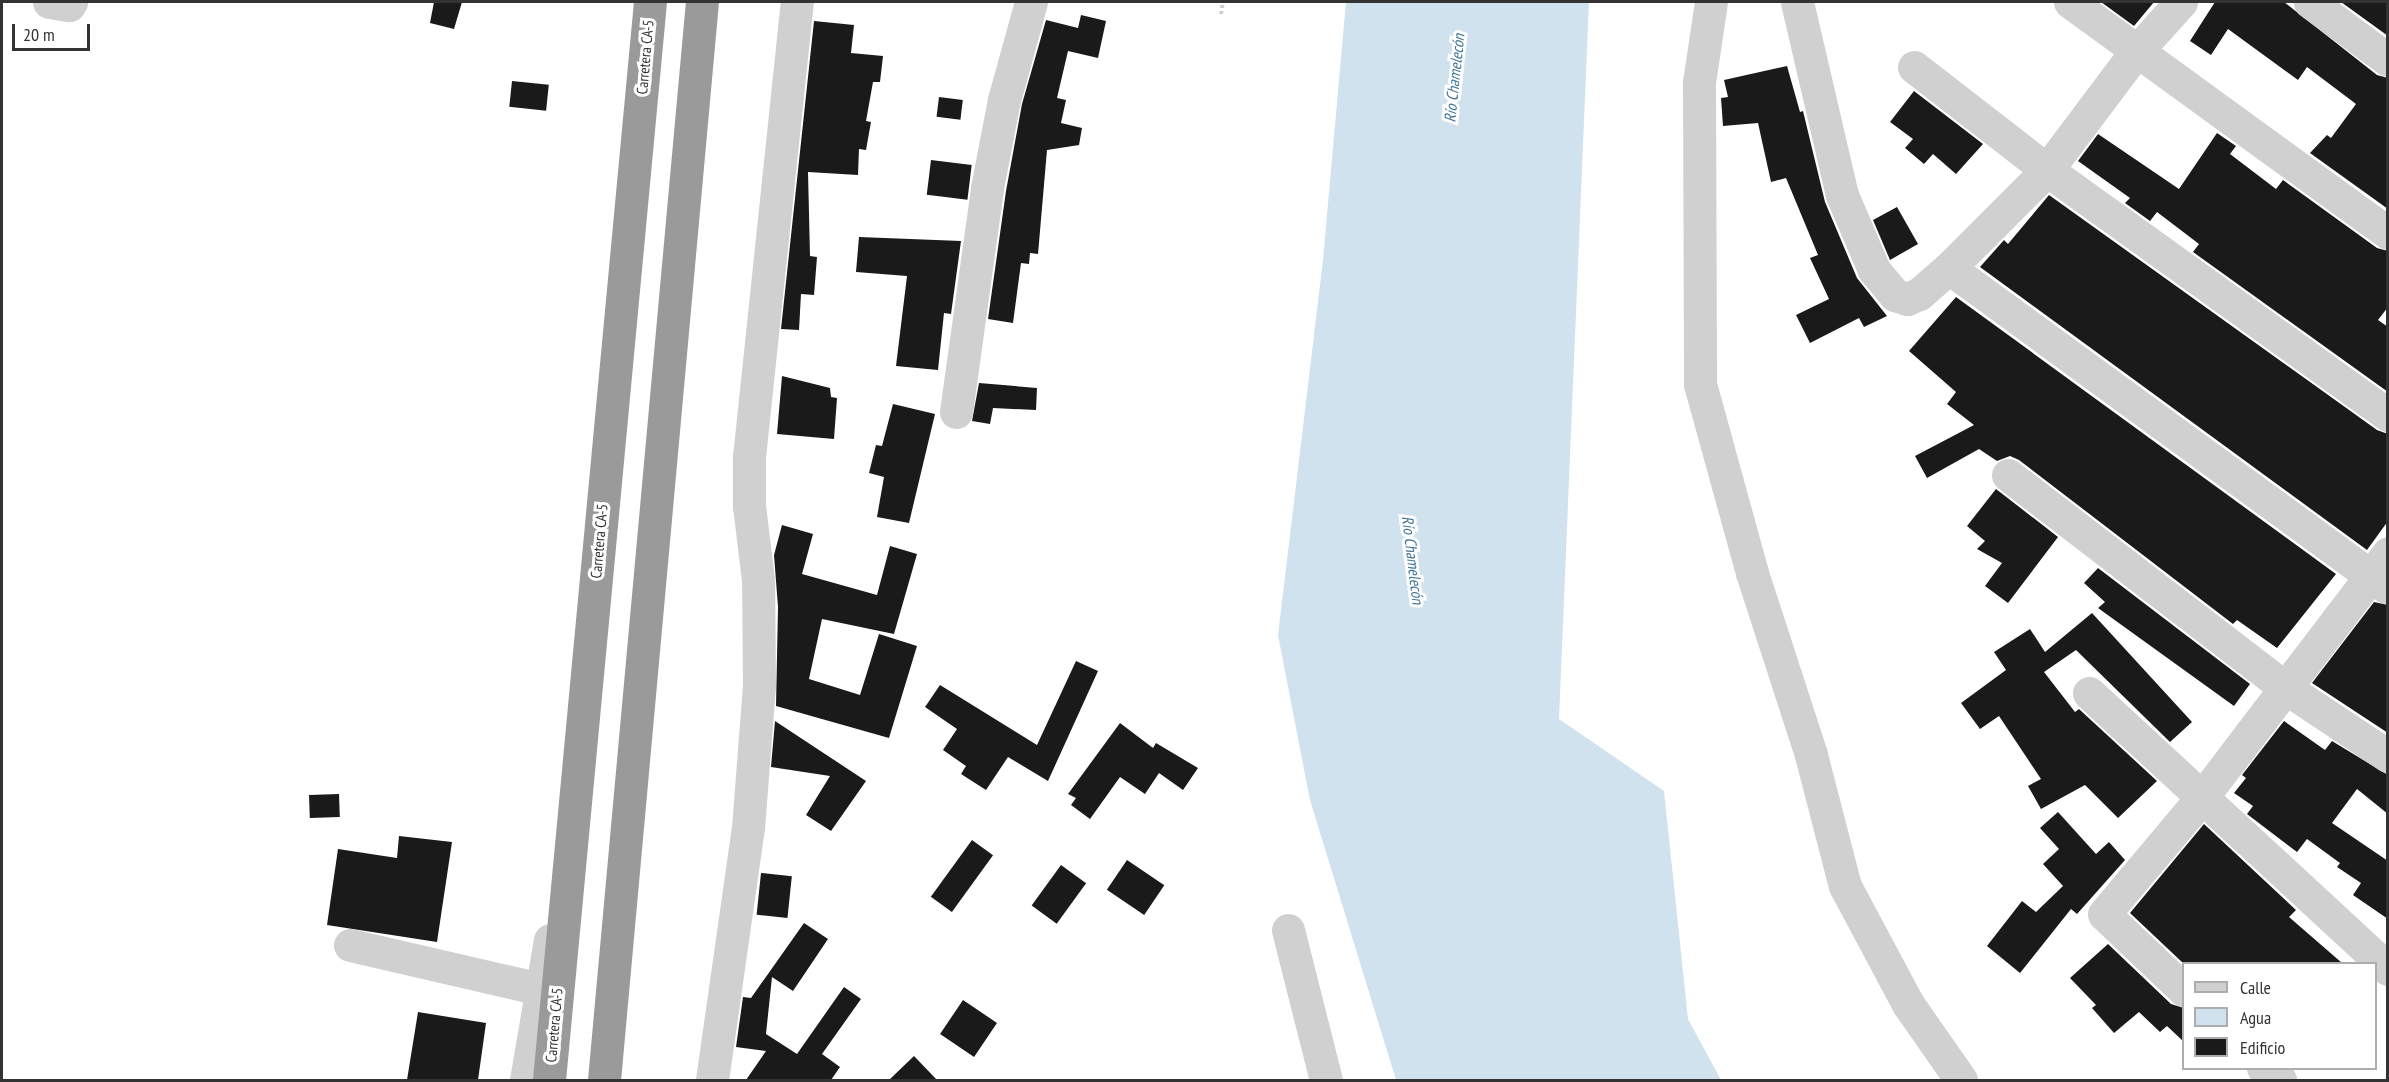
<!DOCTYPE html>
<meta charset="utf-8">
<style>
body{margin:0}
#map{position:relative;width:2389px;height:1082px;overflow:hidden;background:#fff;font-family:"PT Sans Narrow",sans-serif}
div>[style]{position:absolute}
.water>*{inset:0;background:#cfe2ee}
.building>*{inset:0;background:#1a1a1a;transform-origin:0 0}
.path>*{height:4px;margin-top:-2px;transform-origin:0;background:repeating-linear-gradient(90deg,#cdcdcd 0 3px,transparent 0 6px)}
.minor>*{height:33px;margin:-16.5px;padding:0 16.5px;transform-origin:16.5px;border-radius:16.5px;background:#d0d0d0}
.highway>*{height:33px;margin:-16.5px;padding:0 16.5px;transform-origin:16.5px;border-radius:16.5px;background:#9a9a9a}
span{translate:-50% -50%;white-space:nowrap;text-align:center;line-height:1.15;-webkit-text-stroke:6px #fff;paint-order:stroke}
.street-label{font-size:15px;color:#333}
.water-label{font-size:16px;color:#3f7597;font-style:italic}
.frame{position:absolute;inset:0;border:3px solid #333;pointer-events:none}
.legend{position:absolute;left:2182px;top:962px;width:195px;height:108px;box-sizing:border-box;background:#fff;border:2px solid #adadad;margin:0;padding:8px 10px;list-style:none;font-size:18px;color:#333}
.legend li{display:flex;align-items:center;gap:12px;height:30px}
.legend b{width:30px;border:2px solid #adadad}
.scale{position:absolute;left:12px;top:24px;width:78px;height:27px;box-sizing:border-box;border:3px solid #333;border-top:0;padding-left:8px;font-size:18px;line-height:21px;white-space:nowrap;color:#333;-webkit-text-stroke:4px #fff;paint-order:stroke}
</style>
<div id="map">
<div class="water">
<i style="clip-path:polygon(1346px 2px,1589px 2px,1559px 719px,1664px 791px,1688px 1019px,1721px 1080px,1396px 1080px,1310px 800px,1278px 635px,1323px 260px)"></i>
</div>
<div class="building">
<i style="clip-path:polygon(434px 2px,462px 2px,454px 29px,430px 23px)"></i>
<i style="clip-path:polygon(2101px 2px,2154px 2px,2134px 26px)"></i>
<i style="clip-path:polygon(2215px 2px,2284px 2px,2377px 75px,2388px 78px,2388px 209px,2310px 153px,2327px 135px,2331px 138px,2356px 104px,2307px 67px,2298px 80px,2228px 29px,2211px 55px,2190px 41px)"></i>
<i style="clip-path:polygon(2341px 2px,2388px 2px,2388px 36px)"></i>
<i style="clip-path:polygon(1081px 15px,1106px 21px,1098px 58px,1068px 51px,1057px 98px,1066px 100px,1061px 123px,1082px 128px,1079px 145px,1047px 150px,1038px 254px,1030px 253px,1029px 264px,1021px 263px,1013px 323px,988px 319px,1006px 191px,1022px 104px,1046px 20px,1078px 28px)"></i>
<i style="clip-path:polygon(814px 21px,854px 25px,851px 53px,883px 56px,880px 82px,873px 82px,866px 121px,871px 122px,866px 150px,859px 149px,858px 175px,808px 172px,810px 256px,817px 257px,814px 295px,801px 294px,799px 330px,781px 329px)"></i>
<i style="clip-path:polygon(1787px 66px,1800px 112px,1803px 111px,1825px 202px,1857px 278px,1887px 316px,1864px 327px,1859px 318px,1810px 343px,1796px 315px,1829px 299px,1810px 258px,1818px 255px,1786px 178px,1771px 182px,1758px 123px,1723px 126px,1721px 98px,1728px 97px,1724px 80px)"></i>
<i style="left:512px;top:81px;width:37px;height:26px;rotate:6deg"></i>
<i style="clip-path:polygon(1914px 91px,1983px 144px,1956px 174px,1933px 154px,1924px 164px,1905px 148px,1913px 139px,1890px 122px)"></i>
<i style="left:939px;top:97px;width:24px;height:20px;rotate:7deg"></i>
<i style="clip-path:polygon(2217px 133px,2236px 146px,2230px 154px,2276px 189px,2283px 180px,2377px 248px,2388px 251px,2388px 307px,2378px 320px,2388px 327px,2388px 392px,2193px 252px,2199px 244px,2157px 212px,2150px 221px,2125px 203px,2130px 198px,2078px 161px,2098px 134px,2179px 189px)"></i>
<i style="left:931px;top:160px;width:41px;height:35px;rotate:7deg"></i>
<i style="clip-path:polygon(2049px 195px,2377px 430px,2388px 434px,2388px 521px,2367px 550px,1980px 267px,2004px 240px,2008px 244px)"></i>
<i style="clip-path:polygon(1897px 207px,1918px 244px,1890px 260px,1873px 220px)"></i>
<i style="clip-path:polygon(859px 237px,961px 241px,951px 314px,944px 313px,938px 370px,896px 366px,907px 276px,856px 272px)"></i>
<i style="clip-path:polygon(1956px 297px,2336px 574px,2277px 648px,2237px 620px,2233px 624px,2019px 460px,2010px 456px,1997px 461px,1979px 449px,1927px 478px,1915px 456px,1974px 425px,1947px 404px,1956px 392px,1909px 351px)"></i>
<i style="clip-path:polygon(782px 376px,830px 388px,831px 397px,837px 398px,834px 439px,777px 434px)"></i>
<i style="clip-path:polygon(979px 383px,1037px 388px,1036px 410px,993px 408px,990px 424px,972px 421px)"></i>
<i style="clip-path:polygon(893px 404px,935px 414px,909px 523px,877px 517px,884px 477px,869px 473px,876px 445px,882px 446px)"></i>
<i style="clip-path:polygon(1996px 489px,2058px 537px,2008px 603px,1985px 586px,2002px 563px,1977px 549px,1985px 541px,1967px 526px)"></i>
<i style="clip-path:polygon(782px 525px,813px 534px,802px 574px,877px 595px,890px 546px,917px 554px,894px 634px,822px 619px,809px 679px,860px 695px,879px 634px,917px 646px,889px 738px,776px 706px,778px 607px,774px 555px)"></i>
<i style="clip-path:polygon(2098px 568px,2250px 684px,2234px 706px,2098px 608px,2105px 602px,2084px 583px)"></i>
<i style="clip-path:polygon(2374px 602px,2388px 605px,2388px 733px,2312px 683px)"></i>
<i style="clip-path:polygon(2092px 613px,2192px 722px,2170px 742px,2076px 650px,2044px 672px,2075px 712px,2079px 709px,2157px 781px,2118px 818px,2085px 785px,2041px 809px,2028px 786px,2041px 779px,1999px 716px,1980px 729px,1961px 703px,2006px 670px,1994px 652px,2030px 629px,2045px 652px)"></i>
<i style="clip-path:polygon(1076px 661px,1098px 671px,1048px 781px,1008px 757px,986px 790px,961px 774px,966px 766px,943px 750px,957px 729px,925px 707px,940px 685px,1037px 745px)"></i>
<i style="clip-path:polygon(775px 721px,866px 781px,831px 831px,806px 815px,830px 776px,771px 767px)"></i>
<i style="clip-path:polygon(2284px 721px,2325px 750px,2332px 741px,2388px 775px,2388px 814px,2357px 789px,2332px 823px,2388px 861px,2388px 919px,2353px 895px,2361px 883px,2337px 867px,2340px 863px,2307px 839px,2297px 852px,2247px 814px,2253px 806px,2234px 793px,2246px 778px,2242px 775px)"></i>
<i style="clip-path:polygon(1120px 723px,1153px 748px,1156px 743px,1198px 768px,1183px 790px,1159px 773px,1145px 794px,1120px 777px,1090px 819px,1071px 805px,1076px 798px,1068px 794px)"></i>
<i style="left:339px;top:794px;width:23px;height:30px;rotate:88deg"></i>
<i style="clip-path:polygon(2058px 812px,2096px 854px,2109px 842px,2125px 860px,2077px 914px,2071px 909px,2020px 973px,1987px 946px,2022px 901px,2036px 912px,2063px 886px,2043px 864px,2059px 849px,2040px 828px)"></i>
<i style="clip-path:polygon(2204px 824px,2296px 910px,2289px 917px,2342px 963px,2184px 964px,2130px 913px)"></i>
<i style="clip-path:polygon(399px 836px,452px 842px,437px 942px,327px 925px,338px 849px,397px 858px)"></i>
<i style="left:972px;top:840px;width:26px;height:70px;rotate:36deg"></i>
<i style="left:1127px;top:860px;width:45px;height:36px;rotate:34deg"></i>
<i style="left:1061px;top:865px;width:31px;height:50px;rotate:36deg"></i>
<i style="left:761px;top:873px;width:31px;height:42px;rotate:6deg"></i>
<i style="clip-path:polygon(804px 923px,828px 939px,793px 991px,772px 977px,766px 1034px,797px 1054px,844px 987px,861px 999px,822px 1054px,840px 1067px,831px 1080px,746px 1080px,766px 1051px,736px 1047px,743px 997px,751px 998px)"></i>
<i style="clip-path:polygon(2108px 944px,2171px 1004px,2184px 1008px,2184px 1042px,2167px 1026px,2160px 1032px,2139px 1012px,2114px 1033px,2092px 1008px,2096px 1005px,2070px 978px)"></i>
<i style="left:963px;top:1000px;width:41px;height:41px;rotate:34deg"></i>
<i style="clip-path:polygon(418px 1012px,486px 1023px,478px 1080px,407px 1080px)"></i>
<i style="clip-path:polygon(914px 1056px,937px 1080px,889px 1080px)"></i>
</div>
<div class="path">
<i style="left:1221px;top:14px;width:12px;rotate:-81deg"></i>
</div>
<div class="minor">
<i style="left:49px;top:2px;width:20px;rotate:9deg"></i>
<i style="left:69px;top:5px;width:4px;rotate:-56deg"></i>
<i style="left:1711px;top:2px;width:81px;rotate:98.5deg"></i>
<i style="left:1699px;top:82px;width:302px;rotate:89.8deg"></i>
<i style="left:1700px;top:384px;width:196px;rotate:74.6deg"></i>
<i style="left:1752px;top:573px;width:191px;rotate:72deg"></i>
<i style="left:1811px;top:755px;width:135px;rotate:75.5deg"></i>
<i style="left:1845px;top:886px;width:134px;rotate:61.9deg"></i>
<i style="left:1908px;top:1004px;width:93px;rotate:55.1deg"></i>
<i style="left:1797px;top:2px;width:198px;rotate:76.9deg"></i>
<i style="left:1842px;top:195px;width:82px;rotate:66.9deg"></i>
<i style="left:1874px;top:270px;width:33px;rotate:50deg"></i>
<i style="left:1895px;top:295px;width:13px;rotate:18deg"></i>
<i style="left:1907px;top:299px;width:13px;rotate:-23deg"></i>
<i style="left:1919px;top:294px;width:40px;rotate:-41deg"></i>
<i style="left:1949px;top:268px;width:139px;rotate:-45deg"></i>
<i style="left:2047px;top:170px;width:146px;rotate:-53.1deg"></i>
<i style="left:2135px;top:53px;width:69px;rotate:-48deg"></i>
<i style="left:2070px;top:2px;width:393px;rotate:36deg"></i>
<i style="left:2310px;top:2px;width:97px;rotate:36.6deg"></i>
<i style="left:1914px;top:67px;width:168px;rotate:37.8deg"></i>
<i style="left:2047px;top:170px;width:420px;rotate:35.7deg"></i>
<i style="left:1949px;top:268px;width:541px;rotate:36.13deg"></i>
<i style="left:956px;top:412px;width:226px;rotate:-82.1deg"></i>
<i style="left:987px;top:188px;width:90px;rotate:-79.1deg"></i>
<i style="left:1004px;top:100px;width:102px;rotate:-74.6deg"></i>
<i style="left:2008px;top:475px;width:348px;rotate:37.5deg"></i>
<i style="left:2284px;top:687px;width:125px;rotate:33.6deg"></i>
<i style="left:2089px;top:693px;width:407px;rotate:42.7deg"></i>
<i style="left:1288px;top:930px;width:155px;rotate:75.8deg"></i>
<i style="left:350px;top:945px;width:195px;rotate:13deg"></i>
<i style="left:2184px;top:990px;width:110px;rotate:-136.5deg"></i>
<i style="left:2104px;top:914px;width:154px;rotate:-50deg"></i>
<i style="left:2203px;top:796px;width:305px;rotate:-52.7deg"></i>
<i style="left:2263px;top:1068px;width:21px;rotate:35deg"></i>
<i style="left:526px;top:1080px;width:142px;rotate:-80.3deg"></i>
<i style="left:712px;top:1080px;width:255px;rotate:-81.9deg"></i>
<i style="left:748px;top:828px;width:143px;rotate:-85.6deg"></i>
<i style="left:759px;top:685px;width:105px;rotate:-90.5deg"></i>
<i style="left:758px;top:580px;width:75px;rotate:-96.9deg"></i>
<i style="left:749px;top:506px;width:49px;rotate:-90deg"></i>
<i style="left:749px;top:457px;width:458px;rotate:-84deg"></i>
</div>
<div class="highway">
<i style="left:549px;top:1080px;width:1083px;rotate:-84.65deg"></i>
<i style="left:604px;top:1080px;width:1082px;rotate:-84.81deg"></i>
</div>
<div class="street-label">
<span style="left:645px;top:57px;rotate:-85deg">Carretera CA-5</span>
<span style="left:599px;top:541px;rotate:-85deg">Carretera CA-5</span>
<span style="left:554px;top:1025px;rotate:-85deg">Carretera CA-5</span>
</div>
<div class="water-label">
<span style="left:1454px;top:78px;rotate:-84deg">Río Chamelecón</span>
<span style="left:1413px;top:560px;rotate:83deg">Río Chamelecón</span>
</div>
<div class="frame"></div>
<ul class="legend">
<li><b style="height:8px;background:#d0d0d0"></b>Calle</li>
<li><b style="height:16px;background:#cfe2ee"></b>Agua</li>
<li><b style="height:16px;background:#1a1a1a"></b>Edificio</li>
</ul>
<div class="scale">20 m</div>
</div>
